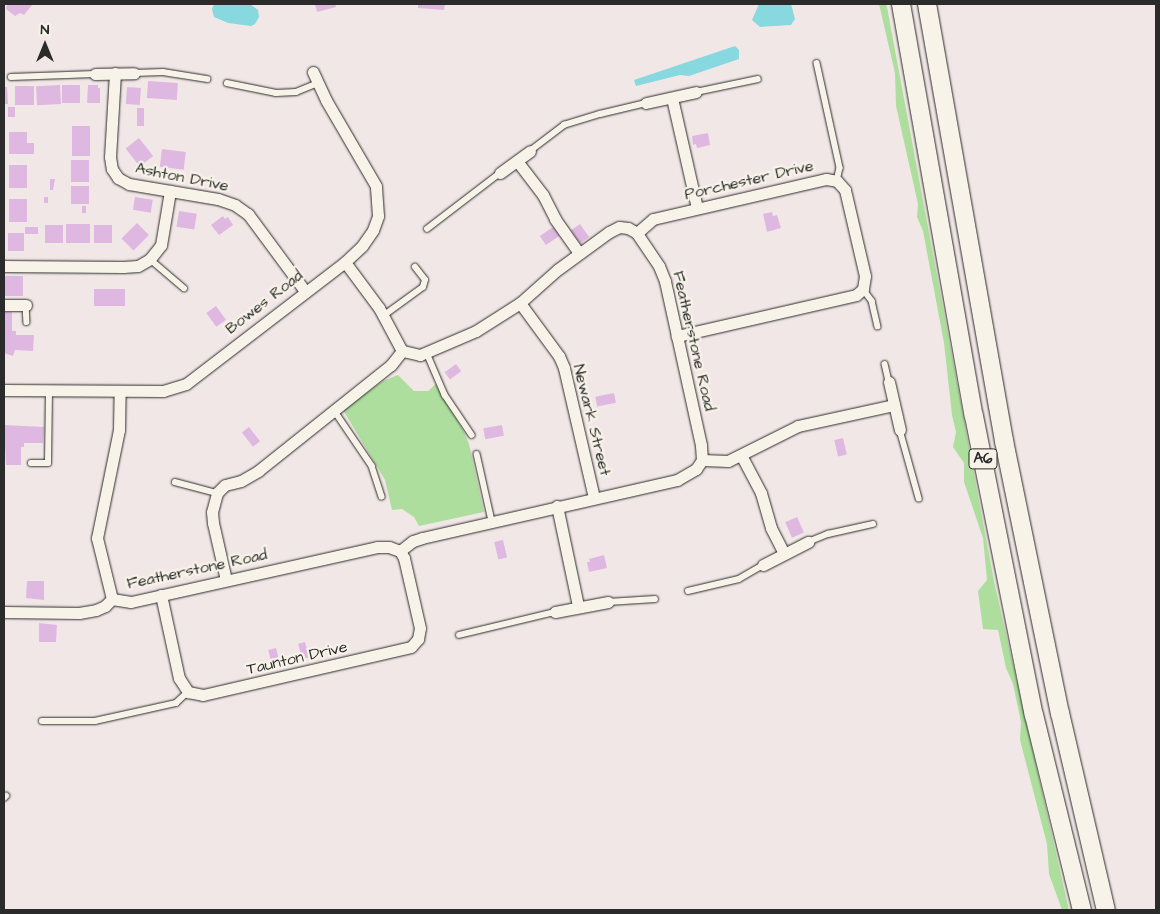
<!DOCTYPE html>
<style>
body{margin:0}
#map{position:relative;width:1160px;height:914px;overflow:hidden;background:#f2e7e7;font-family:"Architects Daughter",sans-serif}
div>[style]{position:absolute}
.green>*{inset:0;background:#aede9d}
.water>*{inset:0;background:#87d8df}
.building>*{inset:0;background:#dfb8e1;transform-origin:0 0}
.roads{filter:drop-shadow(0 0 1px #2b2b2b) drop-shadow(0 0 1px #2b2b2b)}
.service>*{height:5.5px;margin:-2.75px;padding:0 2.75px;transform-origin:2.75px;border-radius:2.75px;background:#f7f3e8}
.minor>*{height:11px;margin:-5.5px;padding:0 5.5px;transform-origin:5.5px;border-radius:5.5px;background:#f7f3e8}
.trunk>*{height:18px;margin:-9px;padding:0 9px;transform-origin:9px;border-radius:9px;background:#f7f3e8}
span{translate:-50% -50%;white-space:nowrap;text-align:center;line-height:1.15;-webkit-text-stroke:4.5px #f7f3e8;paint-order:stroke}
.shield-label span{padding:1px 4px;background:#f7f3e8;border:1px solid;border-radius:4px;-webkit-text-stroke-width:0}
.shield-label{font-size:15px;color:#2b2b2b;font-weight:700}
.street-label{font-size:16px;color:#2b2b2b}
.frame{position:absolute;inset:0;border:5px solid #2b2b2b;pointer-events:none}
.north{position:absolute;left:20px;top:20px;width:50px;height:50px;-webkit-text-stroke:4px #f7f3e8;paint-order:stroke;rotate:0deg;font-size:14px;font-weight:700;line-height:20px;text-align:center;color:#2b2b2b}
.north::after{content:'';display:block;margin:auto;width:18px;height:22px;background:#2b2b2b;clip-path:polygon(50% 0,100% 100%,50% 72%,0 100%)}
</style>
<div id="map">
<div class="green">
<i style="clip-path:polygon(879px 4px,886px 4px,887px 7px,994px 581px,1069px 910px,1062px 910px,1049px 874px,1047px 844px,1020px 740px,1021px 722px,1013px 684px,1006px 668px,998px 630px,983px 629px,978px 591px,987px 580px,983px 538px,964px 482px,964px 463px,953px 447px,956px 432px,952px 415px,944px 343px,923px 231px,917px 217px,918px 204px,896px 106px,895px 73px)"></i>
<i style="clip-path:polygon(398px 375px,414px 391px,428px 391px,436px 384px,464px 432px,469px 444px,484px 512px,419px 526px,414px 517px,402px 509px,392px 510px,385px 480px,343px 410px,383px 381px)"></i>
</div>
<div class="water">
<i style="clip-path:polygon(214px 4px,250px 4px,258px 10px,259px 17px,255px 24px,251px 26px,228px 23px,214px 17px,212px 9px)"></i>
<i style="clip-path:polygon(759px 4px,791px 4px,795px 19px,791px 25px,760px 27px,752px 20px)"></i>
<i style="clip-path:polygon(735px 46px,739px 50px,739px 59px,689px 76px,680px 75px,636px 86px,634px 80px)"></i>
</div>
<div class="building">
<i style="clip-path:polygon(7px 4px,33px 4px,24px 15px,20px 13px,15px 16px,6px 9px)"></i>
<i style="clip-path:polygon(315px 4px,335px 4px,336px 7px,317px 12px)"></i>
<i style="clip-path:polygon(418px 4px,445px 4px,444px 10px,418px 8px)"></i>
<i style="left:148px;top:81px;width:30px;height:17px;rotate:4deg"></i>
<i style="left:60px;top:85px;width:19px;height:24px;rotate:87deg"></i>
<i style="left:62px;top:85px;width:18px;height:18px"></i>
<i style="clip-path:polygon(88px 85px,98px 85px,98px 88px,100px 88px,100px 103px,87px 103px)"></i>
<i style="left:15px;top:86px;width:19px;height:19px"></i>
<i style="clip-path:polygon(4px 87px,7px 87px,8px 104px,4px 104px)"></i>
<i style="left:127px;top:87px;width:14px;height:17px;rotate:4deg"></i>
<i style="left:8px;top:107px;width:7px;height:10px"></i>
<i style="left:137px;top:108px;width:7px;height:18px"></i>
<i style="left:72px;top:126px;width:18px;height:30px"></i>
<i style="clip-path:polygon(9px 132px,27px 132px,27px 143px,34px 143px,34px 154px,9px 154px)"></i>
<i style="clip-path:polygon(708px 133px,710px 145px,697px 148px,696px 144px,693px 145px,692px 136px)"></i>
<i style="left:139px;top:138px;width:23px;height:17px;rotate:52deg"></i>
<i style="left:162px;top:149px;width:24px;height:18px;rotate:7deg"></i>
<i style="left:71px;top:160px;width:18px;height:22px"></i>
<i style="left:9px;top:165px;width:18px;height:23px"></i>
<i style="clip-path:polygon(50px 179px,55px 179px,53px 190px,50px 190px)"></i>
<i style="left:71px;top:186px;width:18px;height:18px"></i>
<i style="left:44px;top:197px;width:4px;height:6px"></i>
<i style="left:135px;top:197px;width:18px;height:13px;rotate:9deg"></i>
<i style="left:9px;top:199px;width:18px;height:23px"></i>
<i style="left:82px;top:206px;width:4px;height:7px"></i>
<i style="left:179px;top:211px;width:18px;height:16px;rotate:9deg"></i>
<i style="clip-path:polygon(772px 212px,773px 216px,777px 215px,781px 228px,767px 232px,763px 214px)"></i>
<i style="clip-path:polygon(223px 216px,225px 219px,228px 217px,233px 225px,219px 235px,211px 225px)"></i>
<i style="left:137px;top:223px;width:17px;height:22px;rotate:45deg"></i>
<i style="left:66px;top:224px;width:24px;height:19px"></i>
<i style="left:580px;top:224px;width:16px;height:11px;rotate:55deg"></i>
<i style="left:45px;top:225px;width:18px;height:18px"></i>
<i style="left:94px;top:225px;width:18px;height:18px"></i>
<i style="left:25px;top:227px;width:13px;height:7px"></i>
<i style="left:553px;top:227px;width:11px;height:16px;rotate:56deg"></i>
<i style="left:8px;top:233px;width:16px;height:18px"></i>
<i style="left:5px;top:276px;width:18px;height:20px"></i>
<i style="left:94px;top:289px;width:31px;height:17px"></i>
<i style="left:216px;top:306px;width:17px;height:12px;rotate:54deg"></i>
<i style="clip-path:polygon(4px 312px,12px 312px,12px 331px,16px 331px,16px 335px,34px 335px,33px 351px,15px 350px,13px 356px,4px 353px)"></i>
<i style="left:456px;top:364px;width:9px;height:14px;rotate:54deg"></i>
<i style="left:614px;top:393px;width:10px;height:19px;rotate:79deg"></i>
<i style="clip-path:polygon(4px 425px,44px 427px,43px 443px,24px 443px,24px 447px,21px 447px,21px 465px,6px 465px)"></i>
<i style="left:502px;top:425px;width:11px;height:19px;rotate:80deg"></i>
<i style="left:249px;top:427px;width:18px;height:9px;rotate:52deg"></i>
<i style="left:843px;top:438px;width:17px;height:9px;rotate:77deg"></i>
<i style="left:797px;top:517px;width:17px;height:13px;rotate:66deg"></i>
<i style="left:503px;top:540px;width:18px;height:9px;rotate:77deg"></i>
<i style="clip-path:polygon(604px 555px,607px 568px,589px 572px,587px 562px,590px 562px,589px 559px)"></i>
<i style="clip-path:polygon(27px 581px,44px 581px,44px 600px,26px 598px)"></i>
<i style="clip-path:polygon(39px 623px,57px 625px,56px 642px,39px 642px)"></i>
<i style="left:305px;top:642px;width:16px;height:7px;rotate:76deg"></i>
<i style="left:276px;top:648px;width:16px;height:8px;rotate:76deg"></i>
</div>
<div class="roads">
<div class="service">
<i style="left:817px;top:63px;width:107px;rotate:77.6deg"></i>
<i style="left:840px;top:168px;width:13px;rotate:103deg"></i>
<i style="left:134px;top:73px;width:29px;rotate:-2deg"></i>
<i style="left:163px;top:72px;width:45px;rotate:9deg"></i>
<i style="left:11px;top:77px;width:84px;rotate:-2deg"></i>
<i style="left:227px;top:83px;width:50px;rotate:11.5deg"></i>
<i style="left:276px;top:93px;width:20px;rotate:-3deg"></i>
<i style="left:296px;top:92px;width:24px;rotate:-22deg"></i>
<i style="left:696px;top:92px;width:63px;rotate:-11.8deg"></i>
<i style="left:530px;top:151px;width:43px;rotate:-37.4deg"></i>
<i style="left:564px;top:125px;width:38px;rotate:-17deg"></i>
<i style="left:600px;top:114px;width:47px;rotate:-13.4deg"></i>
<i style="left:427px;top:229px;width:92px;rotate:-37.5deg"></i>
<i style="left:150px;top:259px;width:45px;rotate:40.5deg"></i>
<i style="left:863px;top:289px;width:15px;rotate:53deg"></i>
<i style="left:872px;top:301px;width:26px;rotate:77deg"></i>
<i style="left:26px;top:305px;width:17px;rotate:87deg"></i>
<i style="left:383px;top:316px;width:49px;rotate:-35.9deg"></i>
<i style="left:423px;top:287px;width:7px;rotate:-74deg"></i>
<i style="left:425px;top:280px;width:16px;rotate:-128deg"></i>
<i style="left:427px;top:353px;width:46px;rotate:66.8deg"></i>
<i style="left:445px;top:395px;width:48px;rotate:56deg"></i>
<i style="left:885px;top:364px;width:18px;rotate:77deg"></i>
<i style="left:334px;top:410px;width:68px;rotate:55.8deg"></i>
<i style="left:372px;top:466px;width:32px;rotate:72deg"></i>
<i style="left:900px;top:430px;width:71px;rotate:74.4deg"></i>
<i style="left:477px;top:454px;width:69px;rotate:77.4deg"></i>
<i style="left:31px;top:463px;width:17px"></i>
<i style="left:48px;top:463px;width:73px;rotate:-89.2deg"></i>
<i style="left:175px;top:482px;width:43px;rotate:14.7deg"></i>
<i style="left:808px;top:542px;width:22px;rotate:-22deg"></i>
<i style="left:828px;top:534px;width:46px;rotate:-12.5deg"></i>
<i style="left:688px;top:591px;width:52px;rotate:-13.2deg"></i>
<i style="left:739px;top:579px;width:28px;rotate:-30deg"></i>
<i style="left:608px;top:602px;width:47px;rotate:-3.7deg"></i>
<i style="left:459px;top:635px;width:99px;rotate:-13.5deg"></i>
<i style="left:42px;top:721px;width:53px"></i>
<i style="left:95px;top:721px;width:83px;rotate:-12.5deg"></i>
<i style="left:176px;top:703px;width:16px;rotate:-43deg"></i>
<i style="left:4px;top:798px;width:3px;rotate:-45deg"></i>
</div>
<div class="minor">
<i style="left:115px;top:73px;width:84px;rotate:93.4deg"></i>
<i style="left:110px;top:157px;width:12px;rotate:81deg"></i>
<i style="left:112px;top:169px;width:11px;rotate:56deg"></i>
<i style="left:118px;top:178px;width:13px;rotate:29deg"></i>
<i style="left:129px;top:184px;width:90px;rotate:9.6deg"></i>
<i style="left:218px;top:199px;width:18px;rotate:19deg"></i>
<i style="left:235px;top:205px;width:16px;rotate:35deg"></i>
<i style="left:248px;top:214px;width:96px;rotate:53.5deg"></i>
<i style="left:95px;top:74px;width:39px;rotate:-1deg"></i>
<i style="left:672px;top:98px;width:113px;rotate:77.2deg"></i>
<i style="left:646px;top:103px;width:51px;rotate:-12.4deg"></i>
<i style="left:517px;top:161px;width:43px;rotate:52.6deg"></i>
<i style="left:543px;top:195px;width:27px;rotate:63deg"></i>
<i style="left:555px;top:219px;width:42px;rotate:54.8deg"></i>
<i style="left:500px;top:173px;width:37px;rotate:-36deg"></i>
<i style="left:637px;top:233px;width:21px;rotate:-41deg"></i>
<i style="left:653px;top:219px;width:178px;rotate:-13deg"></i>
<i style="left:826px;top:179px;width:11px;rotate:10deg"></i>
<i style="left:837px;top:181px;width:12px;rotate:48deg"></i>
<i style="left:845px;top:190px;width:88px;rotate:76.9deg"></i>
<i style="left:865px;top:276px;width:13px;rotate:99deg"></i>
<i style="left:863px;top:289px;width:9px;rotate:139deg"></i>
<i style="left:856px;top:295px;width:184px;rotate:167.1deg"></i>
<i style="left:4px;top:266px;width:119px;rotate:0.5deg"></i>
<i style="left:123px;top:267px;width:15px;rotate:-4deg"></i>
<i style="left:138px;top:266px;width:14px;rotate:-30deg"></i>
<i style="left:150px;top:259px;width:18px;rotate:-52deg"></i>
<i style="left:161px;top:245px;width:55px;rotate:-80.5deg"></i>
<i style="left:520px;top:303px;width:66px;rotate:53.7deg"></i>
<i style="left:559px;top:356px;width:13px;rotate:67deg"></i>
<i style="left:564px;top:368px;width:133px;rotate:77deg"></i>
<i style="left:4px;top:305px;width:22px"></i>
<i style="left:889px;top:382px;width:49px;rotate:77.1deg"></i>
<i style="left:4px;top:390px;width:159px;rotate:0.4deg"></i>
<i style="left:163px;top:391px;width:24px;rotate:-17deg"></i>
<i style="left:186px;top:384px;width:200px;rotate:-37.5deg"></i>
<i style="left:345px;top:262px;width:23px;rotate:-43deg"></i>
<i style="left:362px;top:246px;width:19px;rotate:-55deg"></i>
<i style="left:373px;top:230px;width:15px;rotate:-70deg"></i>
<i style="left:378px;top:216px;width:30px;rotate:-94deg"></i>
<i style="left:376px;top:186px;width:99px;rotate:-120.2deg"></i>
<i style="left:326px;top:100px;width:31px;rotate:-115deg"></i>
<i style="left:741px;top:455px;width:43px;rotate:62.2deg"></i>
<i style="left:761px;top:493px;width:36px;rotate:74deg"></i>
<i style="left:771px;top:528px;width:29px;rotate:63deg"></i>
<i style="left:702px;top:460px;width:26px;rotate:2deg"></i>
<i style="left:728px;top:461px;width:78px;rotate:-26.6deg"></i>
<i style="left:798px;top:426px;width:98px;rotate:-12.3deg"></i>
<i style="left:557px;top:506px;width:102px;rotate:78.1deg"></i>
<i style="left:763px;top:565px;width:51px;rotate:-27.1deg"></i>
<i style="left:226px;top:580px;width:58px;rotate:-102.8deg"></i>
<i style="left:213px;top:523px;width:11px;rotate:-95deg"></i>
<i style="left:212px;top:512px;width:20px;rotate:-75deg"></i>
<i style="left:217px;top:493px;width:11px;rotate:-45deg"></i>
<i style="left:225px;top:485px;width:16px;rotate:-14deg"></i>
<i style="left:241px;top:481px;width:20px;rotate:-30deg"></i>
<i style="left:258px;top:471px;width:170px;rotate:-38.6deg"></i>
<i style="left:391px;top:365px;width:18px;rotate:-52deg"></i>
<i style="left:161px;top:595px;width:85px;rotate:77.8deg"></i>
<i style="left:179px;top:678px;width:17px;rotate:57deg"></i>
<i style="left:188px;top:692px;width:15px;rotate:11deg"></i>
<i style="left:203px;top:695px;width:213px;rotate:-13deg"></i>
<i style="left:411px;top:647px;width:11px;rotate:-49deg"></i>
<i style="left:418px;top:639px;width:11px;rotate:-80deg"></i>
<i style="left:420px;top:628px;width:72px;rotate:-102.9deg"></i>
<i style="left:404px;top:558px;width:8px;rotate:-120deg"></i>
<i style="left:112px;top:599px;width:19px;rotate:9deg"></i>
<i style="left:131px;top:602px;width:252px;rotate:-12.6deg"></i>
<i style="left:377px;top:547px;width:12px"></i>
<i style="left:389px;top:547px;width:12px;rotate:20deg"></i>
<i style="left:400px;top:551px;width:16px;rotate:-38deg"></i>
<i style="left:413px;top:541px;width:9px;rotate:-18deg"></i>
<i style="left:422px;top:538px;width:262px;rotate:-12.8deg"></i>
<i style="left:677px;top:480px;width:22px;rotate:-30deg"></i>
<i style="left:696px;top:469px;width:11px;rotate:-56deg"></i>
<i style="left:702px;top:460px;width:15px;rotate:-94deg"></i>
<i style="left:701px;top:445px;width:168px;rotate:-102.4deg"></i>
<i style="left:665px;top:281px;width:16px;rotate:-112deg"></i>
<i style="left:659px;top:266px;width:40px;rotate:-124deg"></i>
<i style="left:637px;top:233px;width:10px;rotate:-151deg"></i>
<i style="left:628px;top:228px;width:9px;rotate:-174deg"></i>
<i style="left:619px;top:227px;width:11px;rotate:153deg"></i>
<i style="left:609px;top:232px;width:64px;rotate:143.8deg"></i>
<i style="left:557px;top:270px;width:50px;rotate:138.3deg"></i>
<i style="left:520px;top:303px;width:52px;rotate:147.5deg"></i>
<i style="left:476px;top:331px;width:61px;rotate:156.8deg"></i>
<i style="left:420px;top:355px;width:18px;rotate:-167deg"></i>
<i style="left:402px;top:351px;width:49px;rotate:-118.1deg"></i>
<i style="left:379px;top:308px;width:57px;rotate:-126.5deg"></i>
<i style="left:112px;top:599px;width:63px;rotate:-103.8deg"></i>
<i style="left:97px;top:538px;width:110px;rotate:-78.5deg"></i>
<i style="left:119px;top:430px;width:39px;rotate:-89deg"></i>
<i style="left:4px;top:612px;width:75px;rotate:0.8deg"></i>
<i style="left:79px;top:613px;width:17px;rotate:-10deg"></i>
<i style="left:96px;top:610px;width:10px;rotate:-24deg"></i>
<i style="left:105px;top:606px;width:10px;rotate:-45deg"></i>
<i style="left:555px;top:612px;width:54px;rotate:-10.7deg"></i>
</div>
<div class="trunk">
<i style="left:901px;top:4px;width:418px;rotate:80deg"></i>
<i style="left:974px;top:416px;width:305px;rotate:78.7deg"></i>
<i style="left:1034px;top:715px;width:201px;rotate:76.2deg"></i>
<i style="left:927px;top:4px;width:444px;rotate:80deg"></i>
<i style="left:1004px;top:441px;width:278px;rotate:78.4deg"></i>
<i style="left:1060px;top:713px;width:202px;rotate:76.9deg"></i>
</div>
</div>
<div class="shield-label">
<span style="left:983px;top:459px">A6</span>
</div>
<div class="street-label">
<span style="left:182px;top:177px;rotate:11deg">Ashton Drive</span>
<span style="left:749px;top:180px;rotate:-13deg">Porchester Drive</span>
<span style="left:264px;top:302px;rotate:-38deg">Bowes Road</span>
<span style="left:694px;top:341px;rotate:77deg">Featherstone Road</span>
<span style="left:592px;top:420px;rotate:76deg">Newark Street</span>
<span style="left:197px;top:569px;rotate:-12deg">Featherstone Road</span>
<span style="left:297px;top:658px;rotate:-13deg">Taunton Drive</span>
</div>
<div class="frame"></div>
<div class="north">N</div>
</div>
